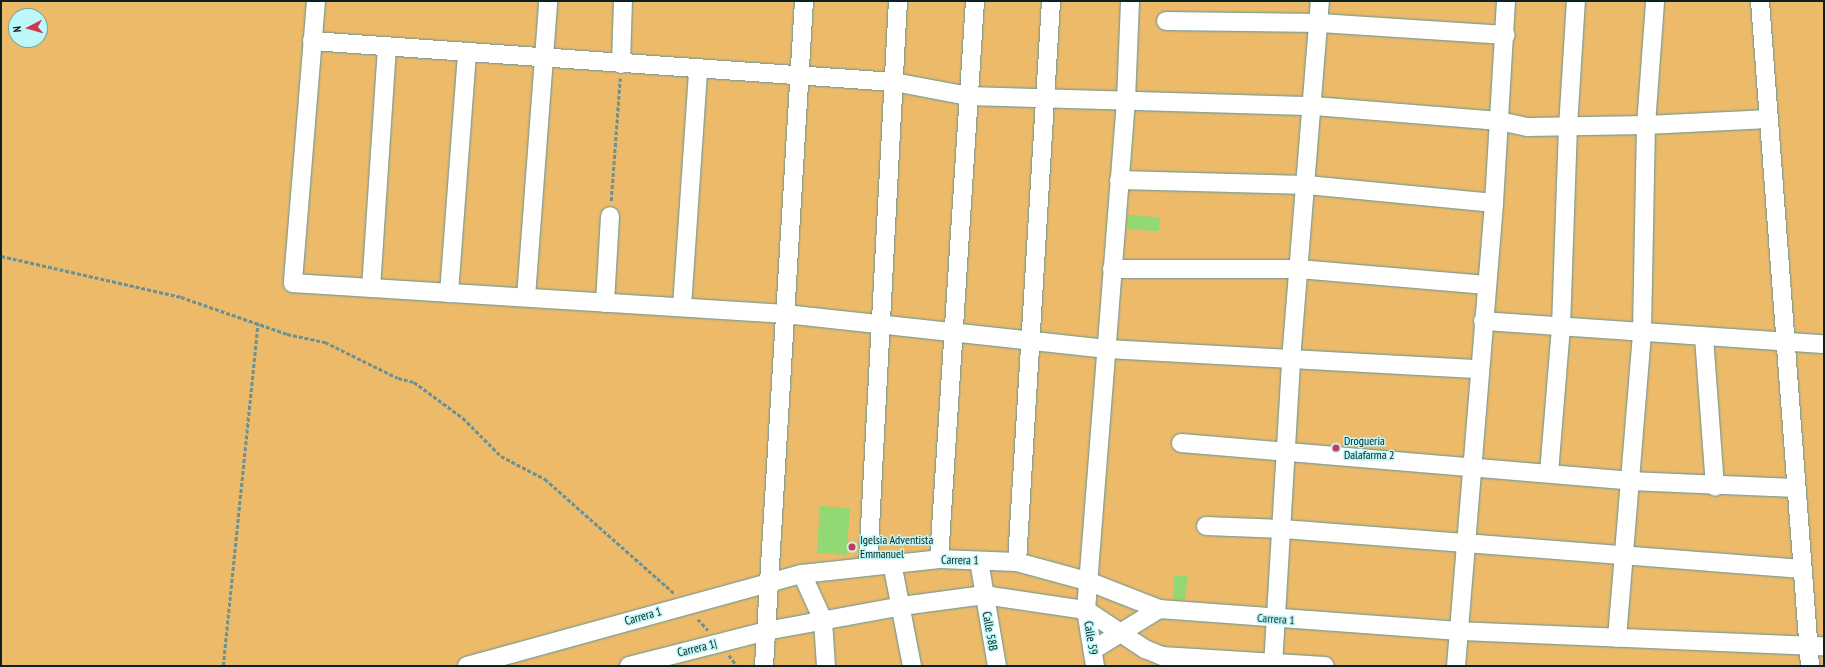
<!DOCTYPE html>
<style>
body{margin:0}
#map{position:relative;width:1825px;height:667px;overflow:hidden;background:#bdf7f8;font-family:"PT Sans Narrow",sans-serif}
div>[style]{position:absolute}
.green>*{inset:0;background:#edba6a}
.building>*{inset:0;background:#92d873;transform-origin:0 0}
.path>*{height:2.5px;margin-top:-1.25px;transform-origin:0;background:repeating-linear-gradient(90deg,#689293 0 4px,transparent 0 6px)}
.roads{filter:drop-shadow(0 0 1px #5e9596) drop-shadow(0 0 1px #5e9596)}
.minor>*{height:18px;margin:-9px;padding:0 9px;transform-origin:9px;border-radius:9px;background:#fff}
.dots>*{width:11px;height:11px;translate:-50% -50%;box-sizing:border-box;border:2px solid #bdf7f8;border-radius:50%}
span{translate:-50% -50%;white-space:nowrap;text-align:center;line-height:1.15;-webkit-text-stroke:3px #bdf7f8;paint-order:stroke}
.poi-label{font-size:12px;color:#0a2222}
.left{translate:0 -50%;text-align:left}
.street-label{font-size:12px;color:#0a2222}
.frame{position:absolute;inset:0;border:2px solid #0a2222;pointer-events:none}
.north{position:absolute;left:8px;top:8px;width:40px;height:40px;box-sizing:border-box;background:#bdf7f8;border:1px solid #75a2a2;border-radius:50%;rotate:264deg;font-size:11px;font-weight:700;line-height:16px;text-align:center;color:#0a2222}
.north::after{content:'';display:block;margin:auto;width:14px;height:18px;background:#ca394f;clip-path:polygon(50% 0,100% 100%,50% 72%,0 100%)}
</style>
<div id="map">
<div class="green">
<i style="clip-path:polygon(evenodd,1px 1px,1824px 1px,1824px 666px,1px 666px,1px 1px,16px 16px,40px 16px,40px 40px,16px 40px,16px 16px)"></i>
</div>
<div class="building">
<i style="left:1128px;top:215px;width:32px;height:14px;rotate:4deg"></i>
<i style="left:820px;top:506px;width:30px;height:47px;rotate:4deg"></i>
<i style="clip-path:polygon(1188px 575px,1185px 600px,1173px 599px,1174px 576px)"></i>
</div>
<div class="path">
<i style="left:611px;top:201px;width:123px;rotate:-85.8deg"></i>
<i style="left:1px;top:256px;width:185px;rotate:12.8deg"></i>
<i style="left:181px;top:297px;width:112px;rotate:19.2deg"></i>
<i style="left:287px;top:334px;width:39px;rotate:12deg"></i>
<i style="left:325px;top:342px;width:81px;rotate:26.3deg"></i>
<i style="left:398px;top:378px;width:16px;rotate:14deg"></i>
<i style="left:414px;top:382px;width:61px;rotate:36.3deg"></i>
<i style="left:463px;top:418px;width:54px;rotate:45deg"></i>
<i style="left:501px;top:456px;width:50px;rotate:27.6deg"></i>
<i style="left:545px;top:479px;width:172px;rotate:41.5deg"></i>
<i style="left:698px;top:619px;width:15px;rotate:48deg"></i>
<i style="left:729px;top:655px;width:14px;rotate:54deg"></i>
<i style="left:223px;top:666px;width:344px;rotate:-84.2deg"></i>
</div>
<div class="roads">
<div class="minor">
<i style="left:316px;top:1px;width:283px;rotate:94.7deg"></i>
<i style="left:293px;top:283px;width:493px;rotate:3.6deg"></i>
<i style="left:785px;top:314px;width:324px;rotate:6.2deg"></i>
<i style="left:1107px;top:349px;width:373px;rotate:3.1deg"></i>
<i style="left:1760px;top:1px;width:667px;rotate:85.7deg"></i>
<i style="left:1166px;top:21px;width:154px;rotate:0.7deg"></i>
<i style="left:1320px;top:23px;width:186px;rotate:3.7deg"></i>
<i style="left:312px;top:41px;width:583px;rotate:4.03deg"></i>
<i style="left:894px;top:82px;width:75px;rotate:10.7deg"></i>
<i style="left:968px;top:96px;width:346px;rotate:1.7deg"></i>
<i style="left:1314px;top:106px;width:186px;rotate:4.6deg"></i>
<i style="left:1499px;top:121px;width:30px;rotate:12deg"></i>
<i style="left:1528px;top:127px;width:118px;rotate:-1deg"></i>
<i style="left:1646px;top:125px;width:123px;rotate:-2.8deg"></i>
<i style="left:621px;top:64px;width:63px;rotate:-88.2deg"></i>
<i style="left:1119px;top:180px;width:188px;rotate:1.5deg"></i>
<i style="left:1307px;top:185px;width:188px;rotate:5.5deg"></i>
<i style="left:1112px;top:269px;width:187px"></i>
<i style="left:1299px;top:269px;width:188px;rotate:4.9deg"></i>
<i style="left:371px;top:288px;width:242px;rotate:-86.2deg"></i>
<i style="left:449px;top:293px;width:242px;rotate:-85.7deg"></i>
<i style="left:526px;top:297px;width:297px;rotate:-85.7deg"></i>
<i style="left:605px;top:303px;width:87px;rotate:-86.7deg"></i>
<i style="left:682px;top:307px;width:238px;rotate:-86.1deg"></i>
<i style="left:1483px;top:321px;width:342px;rotate:3.9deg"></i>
<i style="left:1704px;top:337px;width:150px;rotate:85.8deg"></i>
<i style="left:1181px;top:443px;width:450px;rotate:4.8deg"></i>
<i style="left:1629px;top:481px;width:167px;rotate:2.4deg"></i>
<i style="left:1549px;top:473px;width:146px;rotate:-85.3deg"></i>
<i style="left:1561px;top:327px;width:200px;rotate:-88deg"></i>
<i style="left:1568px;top:127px;width:126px;rotate:-86.4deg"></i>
<i style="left:1206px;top:526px;width:77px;rotate:2.2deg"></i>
<i style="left:1283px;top:529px;width:521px;rotate:4.41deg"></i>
<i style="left:939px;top:559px;width:559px;rotate:-86.31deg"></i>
<i style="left:979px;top:561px;width:107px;rotate:80.3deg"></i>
<i style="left:1017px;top:562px;width:562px;rotate:-86.53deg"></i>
<i style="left:892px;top:563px;width:105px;rotate:79deg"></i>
<i style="left:868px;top:565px;width:565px;rotate:-86.96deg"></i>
<i style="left:802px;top:574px;width:51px;rotate:65.5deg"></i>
<i style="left:823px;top:620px;width:46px;rotate:86.3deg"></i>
<i style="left:1617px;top:638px;width:307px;rotate:-85.3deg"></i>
<i style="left:1642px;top:332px;width:207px;rotate:-88.9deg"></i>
<i style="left:1646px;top:125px;width:124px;rotate:-85.8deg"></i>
<i style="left:1093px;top:650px;width:78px;rotate:-31.8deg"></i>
<i style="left:467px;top:666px;width:347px;rotate:-15.4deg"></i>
<i style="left:802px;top:574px;width:138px;rotate:-6.2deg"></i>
<i style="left:939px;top:559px;width:78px;rotate:2.2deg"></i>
<i style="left:1017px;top:562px;width:76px;rotate:15.3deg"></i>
<i style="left:1090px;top:582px;width:74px;rotate:21.4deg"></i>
<i style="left:1159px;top:609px;width:301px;rotate:4.2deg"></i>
<i style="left:1459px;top:631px;width:365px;rotate:2.4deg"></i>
<i style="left:629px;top:666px;width:141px;rotate:-14.3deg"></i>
<i style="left:766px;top:631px;width:138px;rotate:-10.4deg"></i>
<i style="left:902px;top:606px;width:83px;rotate:-7.6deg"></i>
<i style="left:984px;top:595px;width:103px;rotate:8.4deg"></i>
<i style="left:1086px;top:610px;width:71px;rotate:33.5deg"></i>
<i style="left:1145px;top:649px;width:18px;rotate:22deg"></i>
<i style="left:1162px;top:656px;width:163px;rotate:3.5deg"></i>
<i style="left:764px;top:666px;width:666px;rotate:-86.56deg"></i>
<i style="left:1095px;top:666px;width:57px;rotate:-99.1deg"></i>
<i style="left:1086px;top:610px;width:511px;rotate:-85.51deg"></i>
<i style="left:1126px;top:101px;width:100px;rotate:-87.7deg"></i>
<i style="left:1273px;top:666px;width:307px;rotate:-86.6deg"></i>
<i style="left:1291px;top:360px;width:360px;rotate:-85.4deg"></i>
<i style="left:1456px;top:666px;width:465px;rotate:-85.3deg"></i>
<i style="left:1494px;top:203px;width:202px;rotate:-86.6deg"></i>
</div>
</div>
<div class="dots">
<i style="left:1336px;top:448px;background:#ca394f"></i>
<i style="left:852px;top:547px;background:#ca394f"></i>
</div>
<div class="poi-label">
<span class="left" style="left:1344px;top:448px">Drogueria<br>Dalafarma 2</span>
<span class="left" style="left:860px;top:547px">Igelsia Adventista<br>Emmanuel</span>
</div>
<div class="street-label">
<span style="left:960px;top:560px;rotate:1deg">Carrera 1</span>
<span style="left:643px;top:616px;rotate:-16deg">Carrera 1</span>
<span style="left:1276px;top:619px;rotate:4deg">Carrera 1</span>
<span style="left:990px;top:631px;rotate:80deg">Calle 58B</span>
<span style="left:1091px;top:638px;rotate:81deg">Calle 59</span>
<span style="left:697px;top:648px;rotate:-14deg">Carrera 1|</span>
</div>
<div class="frame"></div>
<div class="north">N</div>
</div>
